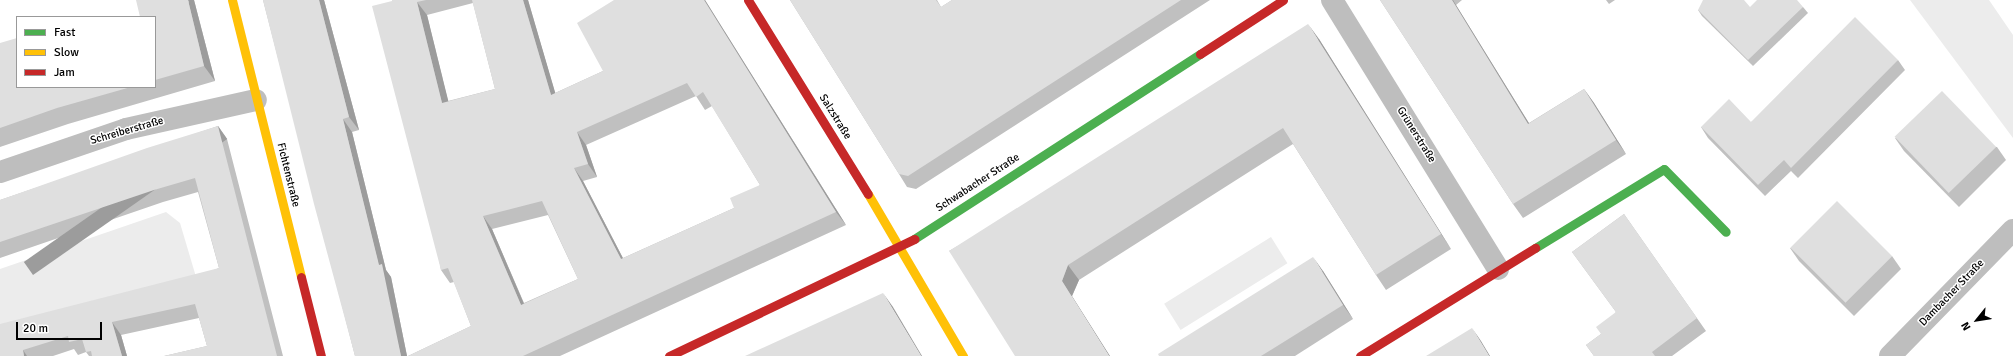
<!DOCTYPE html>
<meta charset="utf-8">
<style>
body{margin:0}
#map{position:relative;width:2013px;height:356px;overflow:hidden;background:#fff;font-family:Signika,sans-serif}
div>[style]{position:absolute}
.green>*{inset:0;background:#ececec;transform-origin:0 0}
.street>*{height:22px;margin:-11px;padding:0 11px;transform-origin:11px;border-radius:11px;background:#bebebe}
.fast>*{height:9px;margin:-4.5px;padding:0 4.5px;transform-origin:4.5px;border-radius:4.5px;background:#4caf50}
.slow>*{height:9px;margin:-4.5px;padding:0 4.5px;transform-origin:4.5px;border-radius:4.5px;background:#ffc107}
.jam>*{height:9px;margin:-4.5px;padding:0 4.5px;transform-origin:4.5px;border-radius:4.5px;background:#c62828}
.wall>*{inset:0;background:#c0c0c0}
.shaded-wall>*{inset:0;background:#9c9c9c;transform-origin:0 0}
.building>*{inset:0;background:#dfdfdf;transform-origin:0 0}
span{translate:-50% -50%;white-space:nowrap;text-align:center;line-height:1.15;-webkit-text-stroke:3px #fff;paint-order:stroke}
.street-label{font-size:11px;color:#000}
.legend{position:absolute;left:16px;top:16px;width:140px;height:72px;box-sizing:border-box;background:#fff;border:1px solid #999;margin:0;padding:5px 7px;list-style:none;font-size:12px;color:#000}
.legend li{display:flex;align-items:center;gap:8px;height:20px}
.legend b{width:20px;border:1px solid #999}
.north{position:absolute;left:1957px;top:300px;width:40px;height:40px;-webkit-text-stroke:3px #fff;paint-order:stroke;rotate:240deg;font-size:11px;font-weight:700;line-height:16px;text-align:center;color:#000}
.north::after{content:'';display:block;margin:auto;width:14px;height:18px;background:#000;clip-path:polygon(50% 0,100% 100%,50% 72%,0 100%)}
.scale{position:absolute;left:16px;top:322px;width:86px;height:18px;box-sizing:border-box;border:2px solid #000;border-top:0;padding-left:5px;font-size:12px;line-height:14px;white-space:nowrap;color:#000;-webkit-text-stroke:3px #fff;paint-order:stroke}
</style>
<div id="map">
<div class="green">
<i style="clip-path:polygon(1910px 0,1989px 0,2013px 35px,2013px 138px)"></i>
<i style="clip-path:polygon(166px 212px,180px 223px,199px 287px,0 335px,0 269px)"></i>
<i style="left:1271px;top:237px;width:31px;height:126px;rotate:58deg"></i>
</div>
<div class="street">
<i style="left:1332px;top:0;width:316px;rotate:58.3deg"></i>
<i style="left:0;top:172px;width:133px;rotate:-18.8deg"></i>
<i style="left:126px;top:129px;width:133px;rotate:-12.6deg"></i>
<i style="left:1890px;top:356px;width:176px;rotate:-45.7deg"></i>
</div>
<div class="fast">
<i style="left:914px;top:239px;width:341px;rotate:-32.9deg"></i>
<i style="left:1535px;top:248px;width:151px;rotate:-31.5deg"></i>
<i style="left:1664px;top:169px;width:88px;rotate:45.5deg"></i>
</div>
<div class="slow">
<i style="left:232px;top:0;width:285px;rotate:76deg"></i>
<i style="left:868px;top:194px;width:188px;rotate:59.6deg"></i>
</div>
<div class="jam">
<i style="left:748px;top:0;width:228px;rotate:58.3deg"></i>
<i style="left:1200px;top:54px;width:99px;rotate:-33deg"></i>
<i style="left:301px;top:277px;width:81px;rotate:75.8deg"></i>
<i style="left:669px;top:356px;width:272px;rotate:-25.5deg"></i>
<i style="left:1360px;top:356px;width:206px;rotate:-31.7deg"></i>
</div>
<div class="wall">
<i style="clip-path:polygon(194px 0,215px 81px,68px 124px,0 147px,0 43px,17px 87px,155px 87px,155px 17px)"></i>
<i style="clip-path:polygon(263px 0,324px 0,359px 130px,352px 132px,386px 270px,391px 277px,407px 356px,355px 356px)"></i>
<i style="clip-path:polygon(evenodd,392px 0,528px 0,555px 93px,603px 71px,705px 0,846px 225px,560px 356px,408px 356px,471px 326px,454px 282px,450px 283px,441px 270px,392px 0,473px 3px,495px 89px,448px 101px,427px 15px,473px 3px,392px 0,696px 96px,705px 110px,712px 106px,760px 185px,734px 208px,623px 258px,583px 181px,597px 177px,586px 145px,696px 96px,392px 0,548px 215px,578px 279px,524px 303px,492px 229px,548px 215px)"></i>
<i style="clip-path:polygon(790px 0,937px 0,941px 7px,952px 0,1210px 0,916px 189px,907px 187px,899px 174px)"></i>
<i style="clip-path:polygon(1380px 0,1462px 0,1456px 5px,1529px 123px,1584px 89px,1594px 103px,1626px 154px,1523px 218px,1513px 204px)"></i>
<i style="clip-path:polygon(1606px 0,1615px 0,1609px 4px)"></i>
<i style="clip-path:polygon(1803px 7px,1808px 13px,1753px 66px,1702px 16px,1698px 10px)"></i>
<i style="clip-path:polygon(1319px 39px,1451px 249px,1386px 290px,1376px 275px,1293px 144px,1079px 280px,1072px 296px,949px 251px)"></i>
<i style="clip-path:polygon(1898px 60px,1905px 70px,1798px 178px,1791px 171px,1765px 196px,1708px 138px,1701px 127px,1751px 122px)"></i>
<i style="clip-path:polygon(218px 126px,227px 139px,283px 356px,164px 356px,207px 346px,199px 318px,121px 335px,127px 356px,89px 356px,86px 352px,78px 355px,74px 349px,53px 356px,0 356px,219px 268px,198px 192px,163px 202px,0 258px,0 200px)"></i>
<i style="clip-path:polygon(1895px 138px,1997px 147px,2006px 160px,1959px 207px,1904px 151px)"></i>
<i style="clip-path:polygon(1624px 214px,1706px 331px,1672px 356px,1594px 356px,1586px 345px,1601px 334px,1616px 312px,1572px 252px)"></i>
<i style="clip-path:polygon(1790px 248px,1892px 256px,1901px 269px,1854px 316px,1799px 261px)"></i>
<i style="clip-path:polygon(1323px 271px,1353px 319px,1295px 356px,1159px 356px)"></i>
</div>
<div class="shaded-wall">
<i style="clip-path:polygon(188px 0,194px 0,215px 81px,204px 66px)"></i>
<i style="clip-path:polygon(319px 0,324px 0,359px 130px,349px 117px)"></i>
<i style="clip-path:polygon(523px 0,528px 0,560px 109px,551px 95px)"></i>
<i style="clip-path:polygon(704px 0,705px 0,846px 225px,836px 212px)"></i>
<i style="clip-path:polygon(1452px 0,1453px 0,1456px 5px,1538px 138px,1528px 124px)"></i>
<i style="clip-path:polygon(417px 2px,427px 15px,452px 116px,442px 103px)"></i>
<i style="clip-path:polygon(1308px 24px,1319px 39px,1451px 249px,1441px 234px)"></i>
<i style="clip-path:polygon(1584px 89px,1594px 103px,1626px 154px,1616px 140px)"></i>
<i style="clip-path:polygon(343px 119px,352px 132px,386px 270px,391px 277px,407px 356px,401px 356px)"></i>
<i style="left:218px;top:126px;width:16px;height:237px;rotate:55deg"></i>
<i style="clip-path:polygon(577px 132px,586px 145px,597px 177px,588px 164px)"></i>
<i style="clip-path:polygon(574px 168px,583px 181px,630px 272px,621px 259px)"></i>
<i style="clip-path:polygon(483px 216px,492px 229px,530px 318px,521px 305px)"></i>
<i style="clip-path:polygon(1313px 257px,1323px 271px,1353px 319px,1343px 305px)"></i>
<i style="clip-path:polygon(1068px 265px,1079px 280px,1072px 296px,1110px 356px,1109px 356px,1062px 281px)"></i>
<i style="clip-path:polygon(883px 293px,893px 307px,922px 356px,921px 356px)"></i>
<i style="clip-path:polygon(112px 322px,121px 335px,127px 356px,122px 356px)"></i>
<i style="clip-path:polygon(1472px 328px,1481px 341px,1490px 356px,1489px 356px)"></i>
<i style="clip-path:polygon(23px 350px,27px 356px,24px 356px)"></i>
</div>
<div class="building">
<i style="clip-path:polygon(136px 0,188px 0,204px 66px,155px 80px,155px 17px,140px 17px)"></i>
<i style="clip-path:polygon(263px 0,319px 0,349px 117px,343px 119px,379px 265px,382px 264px,401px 356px,355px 356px,314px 204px)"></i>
<i style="clip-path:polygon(evenodd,392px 0,426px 0,417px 2px,442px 103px,495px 89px,472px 0,523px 0,551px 95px,603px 71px,577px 23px,614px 0,704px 0,836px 212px,523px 356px,408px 356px,471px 326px,448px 268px,441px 270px,372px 6px,392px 1px,392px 0,687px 83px,696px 97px,703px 92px,760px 185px,730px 198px,734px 208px,621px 259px,574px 168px,588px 164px,577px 132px,687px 83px,392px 0,542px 201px,578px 279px,521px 305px,483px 216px,542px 201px)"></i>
<i style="clip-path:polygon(790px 0,936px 0,941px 7px,952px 0,1181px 0,908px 176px,899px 174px)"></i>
<i style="clip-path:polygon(1380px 0,1452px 0,1528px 124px,1584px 89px,1616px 140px,1513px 204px)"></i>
<i style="clip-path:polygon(1703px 0,1744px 0,1750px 7px,1757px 0,1797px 0,1803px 7px,1748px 60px,1698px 10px)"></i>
<i style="clip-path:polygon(1855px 17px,1898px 60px,1791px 168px,1784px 160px,1758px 185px,1701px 127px,1729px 99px,1751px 122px)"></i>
<i style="clip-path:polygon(1308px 24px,1441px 234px,1376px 275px,1283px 128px,1068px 265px,1062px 281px,1109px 356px,1015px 356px,949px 251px)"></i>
<i style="clip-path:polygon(17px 38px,17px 87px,131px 87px,57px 108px,0 128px,0 43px)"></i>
<i style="left:1942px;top:91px;width:78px;height:66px;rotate:46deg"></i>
<i style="clip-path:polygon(218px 126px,277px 356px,164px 356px,207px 346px,195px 304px,112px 322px,122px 356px,92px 356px,91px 351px,86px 352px,82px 339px,69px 342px,68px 336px,23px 350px,24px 356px,0 356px,0 324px,219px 268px,195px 178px,154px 190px,0 242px,0 200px,147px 148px)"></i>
<i style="left:1837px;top:201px;width:78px;height:66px;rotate:45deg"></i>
<i style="clip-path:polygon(1624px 214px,1697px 318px,1652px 352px,1655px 356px,1594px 356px,1586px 345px,1601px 334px,1596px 327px,1616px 312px,1572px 252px)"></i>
<i style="clip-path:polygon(1313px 257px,1343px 305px,1261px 356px,1159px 356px,1158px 354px)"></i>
<i style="clip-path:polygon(883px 293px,921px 356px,745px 356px)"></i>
<i style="clip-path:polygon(1472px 328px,1489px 356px,1426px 356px)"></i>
</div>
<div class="street-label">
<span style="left:835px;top:117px;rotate:58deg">Salzstraße</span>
<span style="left:127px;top:131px;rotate:-16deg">Schreiberstraße</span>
<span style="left:1416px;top:135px;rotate:58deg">Grünerstraße</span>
<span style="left:288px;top:175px;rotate:76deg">Fichtenstraße</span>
<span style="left:978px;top:183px;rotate:-33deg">Schwabacher Straße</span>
<span style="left:1952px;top:293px;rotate:-46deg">Dambacher Straße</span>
</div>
<ul class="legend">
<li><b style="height:5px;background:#4caf50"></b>Fast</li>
<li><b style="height:5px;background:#ffc107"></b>Slow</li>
<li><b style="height:5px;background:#c62828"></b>Jam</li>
</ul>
<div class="north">N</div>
<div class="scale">20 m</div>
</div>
